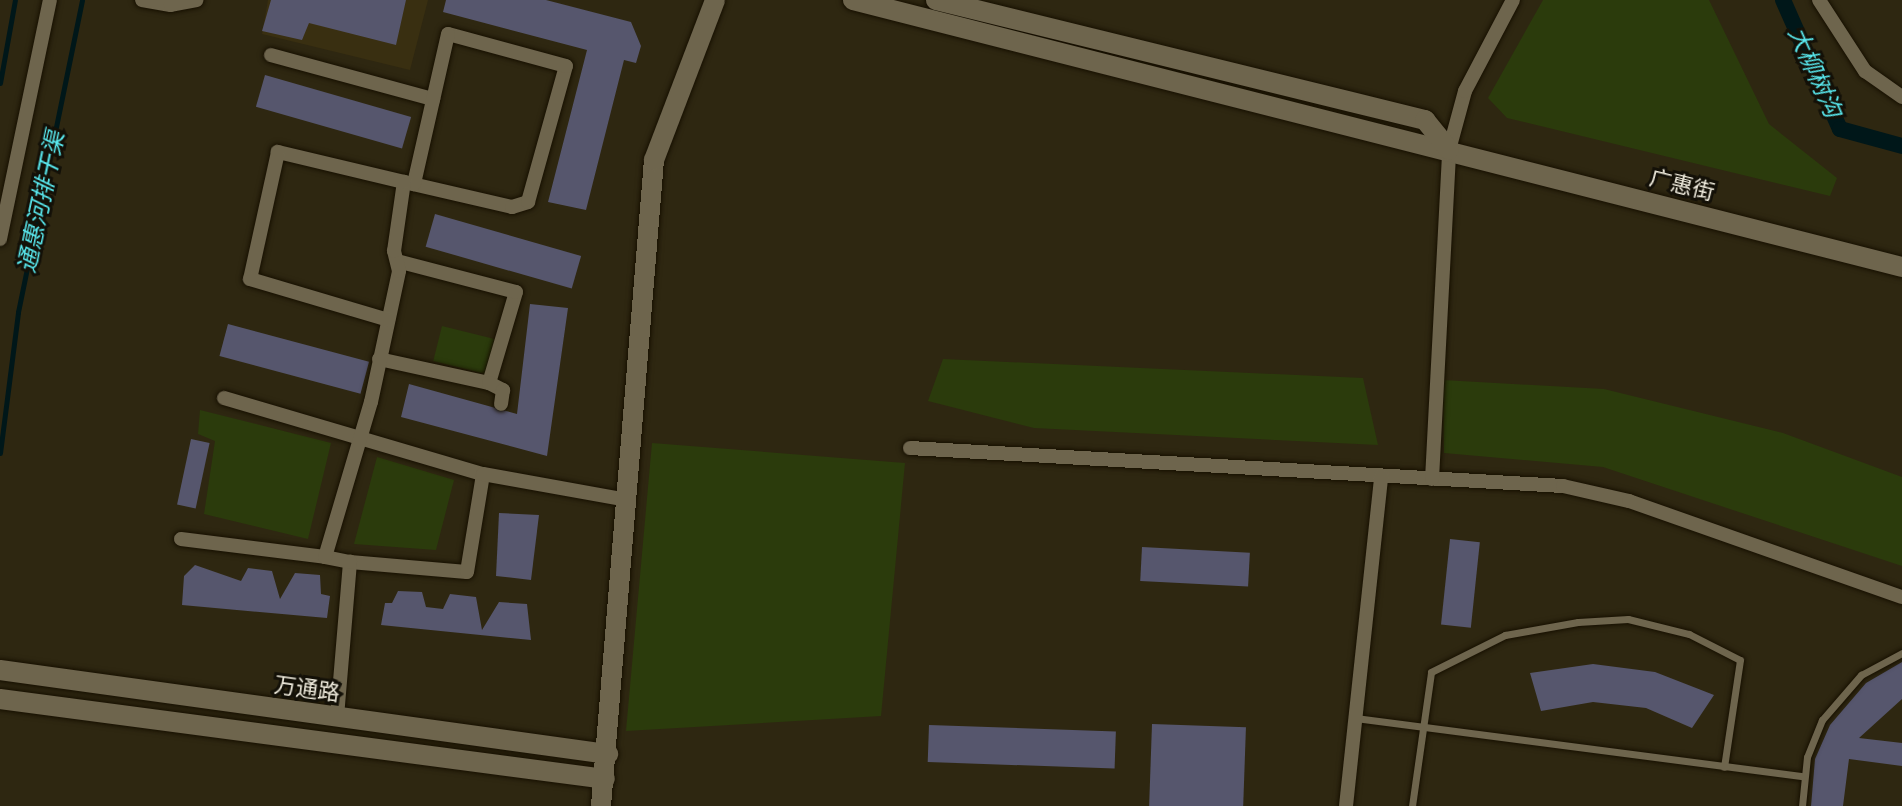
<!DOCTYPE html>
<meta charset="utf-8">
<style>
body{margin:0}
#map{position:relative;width:1902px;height:806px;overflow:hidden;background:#2e2711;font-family:Helvetica,"Noto Sans SC",sans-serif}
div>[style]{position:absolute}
.built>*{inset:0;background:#392f11}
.green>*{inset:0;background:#2b3b0c;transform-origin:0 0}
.stream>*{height:5px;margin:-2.5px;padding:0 2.5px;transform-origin:2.5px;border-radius:2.5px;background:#001719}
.canal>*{height:16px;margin:-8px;padding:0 8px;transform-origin:8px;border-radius:8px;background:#001719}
.building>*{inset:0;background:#56566d;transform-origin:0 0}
.roads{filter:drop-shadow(0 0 2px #171000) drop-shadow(0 0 2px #171000)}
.lane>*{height:7px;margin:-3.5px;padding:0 3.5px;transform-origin:3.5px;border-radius:3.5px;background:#6e654d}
.street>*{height:14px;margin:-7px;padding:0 7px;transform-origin:7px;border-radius:7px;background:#6e654d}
.secondary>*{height:20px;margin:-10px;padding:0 10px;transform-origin:10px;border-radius:10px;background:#6e654d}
span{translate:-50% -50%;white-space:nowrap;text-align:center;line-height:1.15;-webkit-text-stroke:6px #131007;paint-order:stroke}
.street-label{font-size:22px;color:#eeeadc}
.water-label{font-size:24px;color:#59e8ee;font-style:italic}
</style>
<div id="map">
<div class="built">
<i style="clip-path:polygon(268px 0,428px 0,410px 70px,262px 34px)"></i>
</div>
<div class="green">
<i style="clip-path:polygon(1543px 0,1709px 0,1769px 124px,1837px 178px,1830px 196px,1507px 118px,1488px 98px)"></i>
<i style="left:442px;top:326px;width:54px;height:36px;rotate:14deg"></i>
<i style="clip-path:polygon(943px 359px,1363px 378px,1378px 445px,1034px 428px,928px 401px)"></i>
<i style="clip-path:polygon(1443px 380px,1604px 389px,1783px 433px,1902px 477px,1902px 566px,1603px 467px,1444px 453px)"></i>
<i style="clip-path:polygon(200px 410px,331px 443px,308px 539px,204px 514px,215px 441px,198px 434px)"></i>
<i style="clip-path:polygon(652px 443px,905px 463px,881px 716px,626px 731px)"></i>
<i style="clip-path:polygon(377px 457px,454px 480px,436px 550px,354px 544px)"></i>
</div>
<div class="stream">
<i style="left:0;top:83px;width:84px;rotate:-79.8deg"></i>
<i style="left:0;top:453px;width:142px;rotate:-82.7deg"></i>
<i style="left:18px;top:312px;width:318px;rotate:-78.4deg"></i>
</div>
<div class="canal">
<i style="left:1783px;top:0;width:141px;rotate:66.2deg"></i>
<i style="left:1840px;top:129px;width:64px;rotate:15.3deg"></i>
</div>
<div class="building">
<i style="clip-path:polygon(271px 0,406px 0,396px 45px,309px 23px,302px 40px,262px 31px)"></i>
<i style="clip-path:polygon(446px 0,546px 0,631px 22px,641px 46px,636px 63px,624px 60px,586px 210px,548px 202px,587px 50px,443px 12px)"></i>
<i style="left:265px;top:75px;width:152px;height:33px;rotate:16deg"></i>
<i style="left:435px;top:214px;width:152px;height:34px;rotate:16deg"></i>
<i style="clip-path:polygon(530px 304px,568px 308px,547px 456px,401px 417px,409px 384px,517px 414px)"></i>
<i style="left:228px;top:324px;width:146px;height:33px;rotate:15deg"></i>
<i style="left:191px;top:439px;width:19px;height:67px;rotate:12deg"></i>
<i style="clip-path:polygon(499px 513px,539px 515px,531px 580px,496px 576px)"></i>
<i style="left:1450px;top:539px;width:30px;height:86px;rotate:6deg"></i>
<i style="left:1142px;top:547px;width:108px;height:34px;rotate:3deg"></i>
<i style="clip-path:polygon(195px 565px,241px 581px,248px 568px,272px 571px,280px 599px,295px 573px,320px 575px,321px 594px,330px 596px,327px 618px,182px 605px,184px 576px)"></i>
<i style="clip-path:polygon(398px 591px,422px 592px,426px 607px,443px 609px,450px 594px,476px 597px,482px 630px,499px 602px,527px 604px,531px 640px,381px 625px,385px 603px,392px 603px)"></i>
<i style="clip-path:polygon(1902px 662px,1902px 699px,1859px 738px,1902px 743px,1902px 766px,1849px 759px,1843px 806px,1811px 806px,1815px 759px,1830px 725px,1866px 683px)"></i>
<i style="clip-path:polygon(1593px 664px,1655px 672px,1714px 695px,1692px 728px,1646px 708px,1593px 702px,1541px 711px,1530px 673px)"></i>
<i style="left:1152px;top:724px;width:94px;height:82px;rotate:2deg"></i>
<i style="left:929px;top:725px;width:187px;height:37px;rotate:2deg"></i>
</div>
<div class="roads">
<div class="lane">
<i style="left:1355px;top:718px;width:452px;rotate:7.4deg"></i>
<i style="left:1412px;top:806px;width:135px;rotate:-81.9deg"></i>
<i style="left:1431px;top:672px;width:83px;rotate:-26.6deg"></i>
<i style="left:1505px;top:635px;width:74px;rotate:-10.1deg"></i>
<i style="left:1578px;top:622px;width:50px;rotate:-3.4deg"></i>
<i style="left:1628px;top:619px;width:63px;rotate:13.8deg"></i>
<i style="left:1689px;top:634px;width:57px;rotate:27deg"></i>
<i style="left:1740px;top:660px;width:108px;rotate:98.5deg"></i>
<i style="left:1802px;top:806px;width:49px;rotate:-84.2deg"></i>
<i style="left:1807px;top:757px;width:40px;rotate:-68deg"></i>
<i style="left:1822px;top:720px;width:60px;rotate:-49.1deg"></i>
<i style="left:1861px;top:675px;width:47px;rotate:-28.2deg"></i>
</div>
<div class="street">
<i style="left:142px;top:0;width:29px;rotate:10deg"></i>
<i style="left:171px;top:5px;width:26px;rotate:-11deg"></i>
<i style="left:1819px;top:0;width:85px;rotate:57.1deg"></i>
<i style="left:1865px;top:71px;width:45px;rotate:35.1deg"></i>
<i style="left:271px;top:55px;width:168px;rotate:15.2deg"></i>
<i style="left:404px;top:182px;width:111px;rotate:13deg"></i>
<i style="left:512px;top:207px;width:17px;rotate:-17deg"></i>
<i style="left:528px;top:202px;width:141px;rotate:-74.4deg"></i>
<i style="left:566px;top:66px;width:122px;rotate:-164.8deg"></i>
<i style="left:448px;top:34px;width:154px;rotate:102.8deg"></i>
<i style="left:0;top:239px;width:244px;rotate:-78.2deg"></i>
<i style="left:379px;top:359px;width:113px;rotate:12.3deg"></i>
<i style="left:489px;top:383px;width:95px;rotate:-73.5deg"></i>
<i style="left:516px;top:292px;width:123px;rotate:-165.4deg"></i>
<i style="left:489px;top:383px;width:16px;rotate:27deg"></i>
<i style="left:503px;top:390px;width:14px;rotate:98deg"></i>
<i style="left:224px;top:398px;width:270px;rotate:16.4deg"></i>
<i style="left:910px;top:448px;width:654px;rotate:3.33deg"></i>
<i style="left:1563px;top:486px;width:68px;rotate:12.8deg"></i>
<i style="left:1629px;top:501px;width:289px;rotate:19.4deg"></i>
<i style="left:1432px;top:479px;width:329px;rotate:-87deg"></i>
<i style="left:1449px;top:150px;width:61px;rotate:-74.8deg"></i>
<i style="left:1465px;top:91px;width:103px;rotate:-62.2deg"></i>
<i style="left:181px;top:539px;width:145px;rotate:7.1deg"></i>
<i style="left:350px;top:562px;width:117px;rotate:4.9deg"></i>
<i style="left:467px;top:572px;width:99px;rotate:-80.7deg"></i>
<i style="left:483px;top:474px;width:146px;rotate:10.2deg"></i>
<i style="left:337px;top:717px;width:156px;rotate:-85.2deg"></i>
<i style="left:350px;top:562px;width:25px;rotate:-169deg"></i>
<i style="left:325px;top:557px;width:162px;rotate:-73.5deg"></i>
<i style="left:371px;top:402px;width:134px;rotate:-77.9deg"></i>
<i style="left:399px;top:271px;width:21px;rotate:-104deg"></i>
<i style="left:394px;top:251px;width:70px;rotate:-81.8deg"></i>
<i style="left:404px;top:182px;width:130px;rotate:-166.6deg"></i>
<i style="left:278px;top:152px;width:130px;rotate:102.4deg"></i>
<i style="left:250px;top:279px;width:144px;rotate:16.5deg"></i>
<i style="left:1346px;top:806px;width:332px;rotate:-83.9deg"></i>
</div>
<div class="secondary">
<i style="left:853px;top:0;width:1082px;rotate:14.28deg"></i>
<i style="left:936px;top:0;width:504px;rotate:13.79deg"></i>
<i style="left:1425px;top:120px;width:38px;rotate:51deg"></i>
<i style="left:0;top:670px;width:614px;rotate:7.87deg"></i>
<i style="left:0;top:699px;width:610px;rotate:7.53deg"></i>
<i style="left:601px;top:806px;width:648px;rotate:-85.31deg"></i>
<i style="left:654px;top:160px;width:171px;rotate:-69.1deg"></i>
</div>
</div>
<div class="street-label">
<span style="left:1682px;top:185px;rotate:14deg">广惠街</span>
<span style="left:307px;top:689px;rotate:8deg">万通路</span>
</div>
<div class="water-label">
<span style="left:1815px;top:72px;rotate:66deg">大柳树沟</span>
<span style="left:41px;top:202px;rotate:-78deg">通惠河排干渠</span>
</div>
</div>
